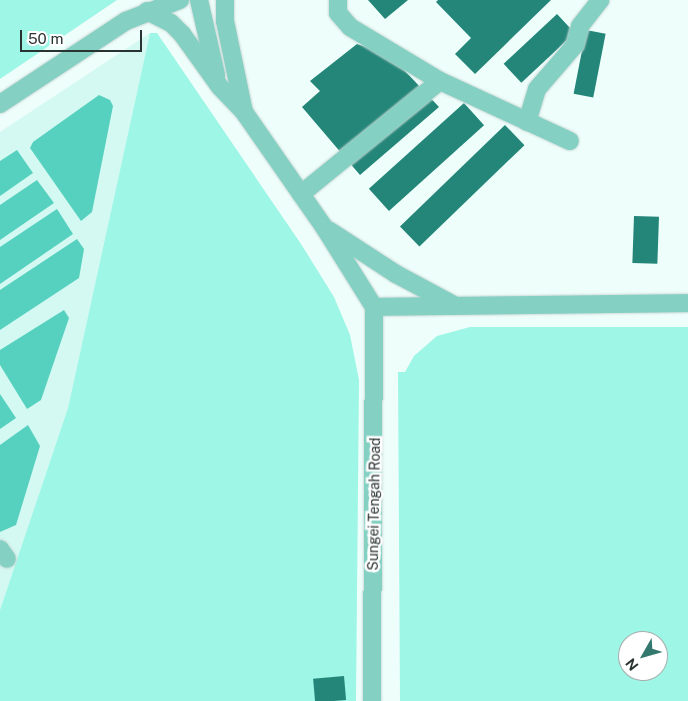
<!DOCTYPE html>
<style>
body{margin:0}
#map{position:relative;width:688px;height:701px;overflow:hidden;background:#eefefb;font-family:"Public Sans",sans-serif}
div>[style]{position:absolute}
.built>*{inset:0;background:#d4f9f2}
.green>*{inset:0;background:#9df6e6}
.water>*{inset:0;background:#56d1bf}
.building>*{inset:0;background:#238679;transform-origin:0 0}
.roads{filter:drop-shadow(0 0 1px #cbd9d7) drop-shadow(0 0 1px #cbd9d7)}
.minor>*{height:18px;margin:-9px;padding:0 9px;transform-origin:9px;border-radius:9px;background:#84d0c3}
span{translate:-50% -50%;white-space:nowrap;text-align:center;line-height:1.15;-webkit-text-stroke:5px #fff;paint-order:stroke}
.street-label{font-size:14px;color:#293331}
.north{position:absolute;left:618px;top:631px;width:50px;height:50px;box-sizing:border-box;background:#fff;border:1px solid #a9adad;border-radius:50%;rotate:232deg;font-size:14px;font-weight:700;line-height:20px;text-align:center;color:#293331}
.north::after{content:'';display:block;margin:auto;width:18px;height:22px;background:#33786e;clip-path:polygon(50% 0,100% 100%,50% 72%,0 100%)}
.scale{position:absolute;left:20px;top:30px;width:122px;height:22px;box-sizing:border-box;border:2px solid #293331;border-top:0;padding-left:6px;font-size:15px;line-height:18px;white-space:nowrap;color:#293331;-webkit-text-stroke:4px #fff;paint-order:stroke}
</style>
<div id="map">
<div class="built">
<i style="clip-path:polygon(150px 33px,68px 408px,0 610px,0 132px)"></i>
</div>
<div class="green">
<i style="clip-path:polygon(0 0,117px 0,0 79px)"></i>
<i style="clip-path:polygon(150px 33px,157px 33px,301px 244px,334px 297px,350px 335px,359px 380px,356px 701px,0 701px,0 610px,68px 408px)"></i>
<i style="clip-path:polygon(evenodd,470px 327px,688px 327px,688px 701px,400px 701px,398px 372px,405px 372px,414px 356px,437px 336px,470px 327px,628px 641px,658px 641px,658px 671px,628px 671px,628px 641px)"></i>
</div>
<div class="water">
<i style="clip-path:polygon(99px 95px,110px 100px,113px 106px,92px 212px,81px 221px,30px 148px,33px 142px)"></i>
<i style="clip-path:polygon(17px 150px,33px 173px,0 196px,0 161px)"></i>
<i style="clip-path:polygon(37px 180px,54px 203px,0 240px,0 205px)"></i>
<i style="clip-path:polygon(57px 209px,73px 234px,0 284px,0 247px)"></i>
<i style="clip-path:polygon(77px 239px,84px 249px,79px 278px,0 330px,0 290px)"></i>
<i style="clip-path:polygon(64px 310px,69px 318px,41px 400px,27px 409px,0 365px,0 350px)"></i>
<i style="clip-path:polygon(0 394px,16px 418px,0 429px)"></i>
<i style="clip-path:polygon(28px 425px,40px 446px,16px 525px,0 532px,0 445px)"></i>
</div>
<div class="building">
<i style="clip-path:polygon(368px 0,408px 0,385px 19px)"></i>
<i style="clip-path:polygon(438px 0,551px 0,475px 74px,455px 54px,471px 38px,436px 2px)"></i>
<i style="left:557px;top:14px;width:26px;height:73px;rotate:47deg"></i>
<i style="left:586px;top:30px;width:20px;height:65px;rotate:11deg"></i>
<i style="clip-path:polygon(357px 44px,389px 54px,439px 107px,360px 175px,302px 107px,320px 91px,310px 81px)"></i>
<i style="left:464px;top:103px;width:30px;height:128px;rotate:48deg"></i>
<i style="left:505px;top:125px;width:28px;height:146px;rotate:46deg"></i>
<i style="left:634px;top:216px;width:25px;height:47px;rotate:2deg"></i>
<i style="left:344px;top:676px;width:24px;height:31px;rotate:85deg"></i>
</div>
<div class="roads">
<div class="minor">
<i style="left:199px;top:0;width:77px;rotate:77.2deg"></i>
<i style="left:225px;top:0;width:21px;rotate:90deg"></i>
<i style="left:225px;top:21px;width:93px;rotate:78.2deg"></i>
<i style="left:338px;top:0;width:13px;rotate:90deg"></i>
<i style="left:338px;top:13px;width:18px;rotate:49deg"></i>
<i style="left:350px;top:27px;width:105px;rotate:31deg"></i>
<i style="left:440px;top:81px;width:143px;rotate:24.8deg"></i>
<i style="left:147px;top:11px;width:27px;rotate:27deg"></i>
<i style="left:171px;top:23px;width:16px;rotate:45deg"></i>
<i style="left:182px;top:34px;width:65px;rotate:54.4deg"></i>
<i style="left:220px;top:87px;width:35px;rotate:46deg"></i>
<i style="left:244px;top:112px;width:140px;rotate:55.2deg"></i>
<i style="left:324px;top:227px;width:94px;rotate:58deg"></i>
<i style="left:374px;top:307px;width:394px;rotate:90.3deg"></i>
<i style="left:0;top:104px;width:151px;rotate:-33.4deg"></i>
<i style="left:126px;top:21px;width:58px;rotate:-21.3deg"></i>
<i style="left:527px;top:122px;width:34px;rotate:-73deg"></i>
<i style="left:537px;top:89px;width:58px;rotate:-49.2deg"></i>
<i style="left:575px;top:45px;width:20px;rotate:-75deg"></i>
<i style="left:580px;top:26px;width:33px;rotate:-52deg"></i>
<i style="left:301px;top:194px;width:179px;rotate:-39.1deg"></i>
<i style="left:330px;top:231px;width:79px;rotate:33.1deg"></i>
<i style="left:396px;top:274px;width:66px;rotate:28.1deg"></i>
<i style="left:374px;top:307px;width:314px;rotate:-0.7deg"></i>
<i style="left:0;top:549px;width:12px;rotate:55deg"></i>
</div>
</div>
<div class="street-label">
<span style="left:374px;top:504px;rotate:-89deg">Sungei Tengah Road</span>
</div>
<div class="north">N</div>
<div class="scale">50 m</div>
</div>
